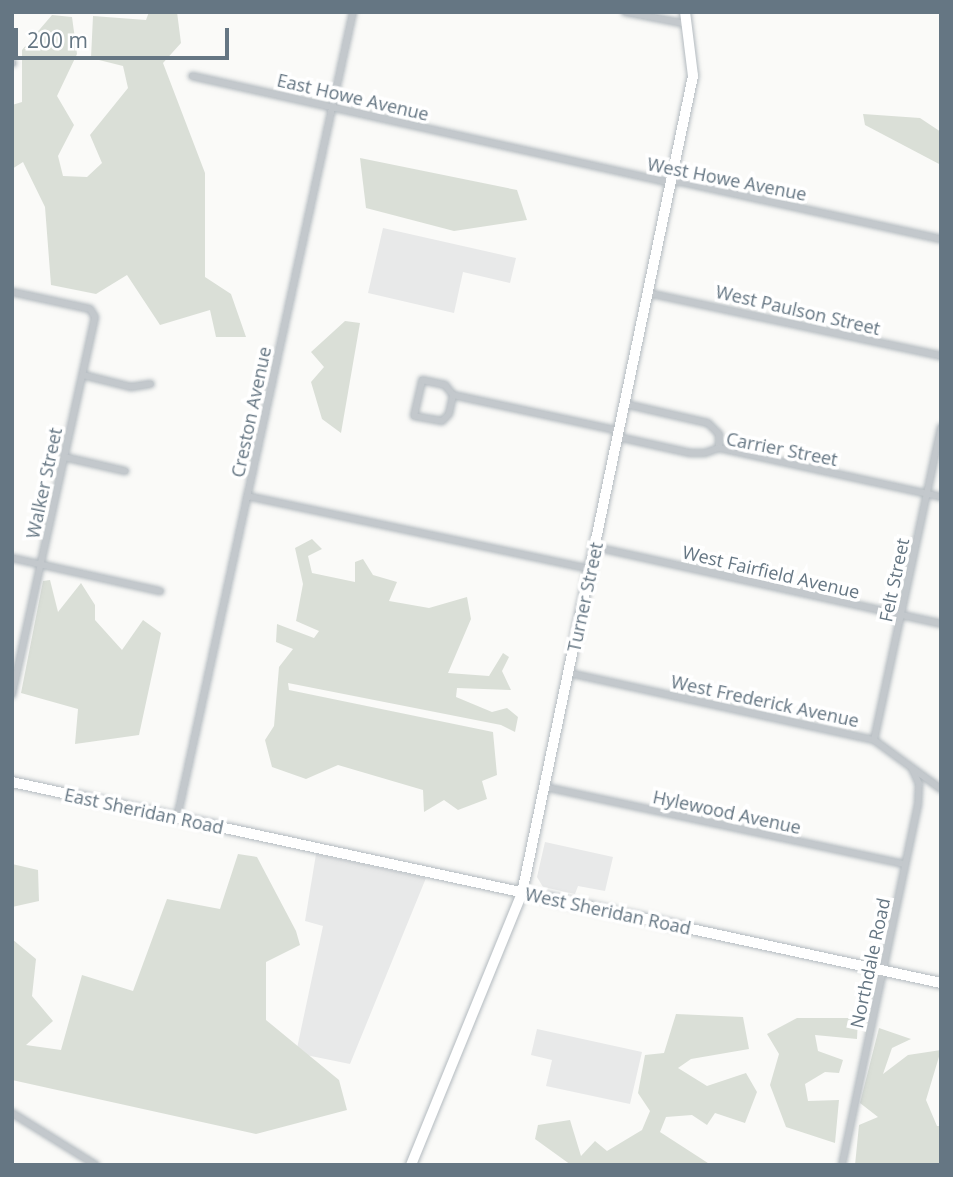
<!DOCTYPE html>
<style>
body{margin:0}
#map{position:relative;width:953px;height:1177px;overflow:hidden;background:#fafaf8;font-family:"Open Sans",sans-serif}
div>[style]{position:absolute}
.built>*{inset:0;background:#e8e9e9}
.green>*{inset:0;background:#dadfd7}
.roads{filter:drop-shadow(0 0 2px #b3babf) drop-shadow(0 0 2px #b3babf)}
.street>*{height:6px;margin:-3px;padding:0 3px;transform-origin:3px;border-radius:3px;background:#c3c8cc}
.secondary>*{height:10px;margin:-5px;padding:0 5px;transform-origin:5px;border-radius:5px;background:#fff}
span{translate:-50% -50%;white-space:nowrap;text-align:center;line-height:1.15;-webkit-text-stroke:7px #fff;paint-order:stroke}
.street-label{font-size:18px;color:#657683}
.frame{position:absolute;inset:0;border:14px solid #657683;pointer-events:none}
.scale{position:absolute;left:14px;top:28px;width:215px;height:32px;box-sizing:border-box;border:4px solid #657683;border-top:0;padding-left:9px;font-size:21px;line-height:24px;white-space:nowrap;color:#657683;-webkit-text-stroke:5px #fff;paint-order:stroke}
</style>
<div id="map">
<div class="built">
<i style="clip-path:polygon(383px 228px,516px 258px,510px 283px,463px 272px,454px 313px,368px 293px)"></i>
<i style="clip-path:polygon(545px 842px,613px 857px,605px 891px,578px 886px,575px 894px,543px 887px,537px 877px)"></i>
<i style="clip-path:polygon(316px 854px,426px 878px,350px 1064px,296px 1053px,323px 926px,305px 921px)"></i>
<i style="clip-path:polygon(537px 1029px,642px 1052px,630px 1104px,546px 1086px,552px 1060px,531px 1055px)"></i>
</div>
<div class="green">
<i style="clip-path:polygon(149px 12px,177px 12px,181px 43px,163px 63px,205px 173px,205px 277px,231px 294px,246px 337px,216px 337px,210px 310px,160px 325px,127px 275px,96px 294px,51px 285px,45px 207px,23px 162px,12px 169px,12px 105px,22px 102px,22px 50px,52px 15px,72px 17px,77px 54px,57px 96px,74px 125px,58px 156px,63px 176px,87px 177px,102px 163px,90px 135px,128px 88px,123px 66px,91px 58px,93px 16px,146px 20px)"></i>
<i style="clip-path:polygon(863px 114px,920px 118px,941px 132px,941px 165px,865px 125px)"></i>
<i style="clip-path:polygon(360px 158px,517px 190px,527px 220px,454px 231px,366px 208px)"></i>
<i style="clip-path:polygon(345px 321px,360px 323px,341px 433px,322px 419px,311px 382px,324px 367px,311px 352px)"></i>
<i style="clip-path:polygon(312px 539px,322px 549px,308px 556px,312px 573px,355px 582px,355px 562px,363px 559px,373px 575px,397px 582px,389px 601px,429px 608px,467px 597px,471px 619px,448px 673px,489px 676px,503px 653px,509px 657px,502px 671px,511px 690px,457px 688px,456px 697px,492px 712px,507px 708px,518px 717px,515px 732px,501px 725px,288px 683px,289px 690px,493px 732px,497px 775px,482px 781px,487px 799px,458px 810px,444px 800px,424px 812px,423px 790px,338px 765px,306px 779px,272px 767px,265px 740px,274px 726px,279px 667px,293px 649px,276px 642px,277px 624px,314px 638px,319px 631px,296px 621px,303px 584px,295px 548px)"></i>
<i style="clip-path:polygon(50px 580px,58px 612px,81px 583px,95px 605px,95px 620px,122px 650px,143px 620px,161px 633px,139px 735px,75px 744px,78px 709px,21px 693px,43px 581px)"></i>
<i style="clip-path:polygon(238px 854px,257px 857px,296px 931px,300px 945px,266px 962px,266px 1020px,339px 1080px,347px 1110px,256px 1134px,12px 1080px,12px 939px,36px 959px,32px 996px,53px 1021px,26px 1045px,61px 1050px,82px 975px,133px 991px,167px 899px,220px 909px)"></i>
<i style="clip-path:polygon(12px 864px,38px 870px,39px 901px,12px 907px)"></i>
<i style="clip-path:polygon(676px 1014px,743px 1017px,749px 1049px,691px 1059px,678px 1068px,707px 1086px,746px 1073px,757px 1092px,745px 1123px,715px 1113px,707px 1125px,692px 1115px,666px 1117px,660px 1132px,711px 1165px,571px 1165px,535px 1139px,538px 1125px,570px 1120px,581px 1156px,595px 1141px,607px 1151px,642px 1130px,650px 1111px,638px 1093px,645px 1055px,664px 1053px)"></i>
<i style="clip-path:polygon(797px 1018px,858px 1018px,857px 1039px,815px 1035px,818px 1051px,843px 1060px,839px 1073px,825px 1072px,805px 1084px,808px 1101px,839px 1100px,835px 1143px,786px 1127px,770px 1085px,779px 1054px,767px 1034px)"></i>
<i style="clip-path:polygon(879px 1028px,911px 1039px,892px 1048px,883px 1074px,908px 1055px,941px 1050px,926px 1100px,937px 1126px,941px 1126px,941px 1165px,855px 1165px,859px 1125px,878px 1117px,860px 1103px)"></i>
</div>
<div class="roads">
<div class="street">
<i style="left:625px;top:12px;width:63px;rotate:11deg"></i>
<i style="left:12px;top:63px;width:1px"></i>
<i style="left:192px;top:76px;width:481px;rotate:12.6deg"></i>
<i style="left:661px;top:181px;width:20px;rotate:3deg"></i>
<i style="left:681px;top:182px;width:266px;rotate:12.4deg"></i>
<i style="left:12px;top:292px;width:80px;rotate:12.3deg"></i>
<i style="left:90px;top:309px;width:9px;rotate:58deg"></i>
<i style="left:95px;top:317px;width:387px;rotate:102.4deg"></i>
<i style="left:648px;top:293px;width:300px;rotate:12.1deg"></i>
<i style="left:83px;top:375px;width:49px;rotate:14deg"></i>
<i style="left:131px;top:387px;width:20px;rotate:-9deg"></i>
<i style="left:453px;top:395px;width:19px;rotate:102deg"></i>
<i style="left:449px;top:414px;width:10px;rotate:135deg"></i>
<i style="left:442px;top:421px;width:28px;rotate:-170deg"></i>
<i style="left:414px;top:416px;width:37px;rotate:-77deg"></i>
<i style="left:422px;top:380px;width:24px;rotate:12deg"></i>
<i style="left:445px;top:385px;width:13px;rotate:51deg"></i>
<i style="left:453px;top:395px;width:170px;rotate:12.2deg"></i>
<i style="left:625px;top:404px;width:85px;rotate:12.9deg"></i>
<i style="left:708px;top:423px;width:16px;rotate:45deg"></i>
<i style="left:719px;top:434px;width:14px;rotate:90deg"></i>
<i style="left:618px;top:437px;width:74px;rotate:12.5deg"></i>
<i style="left:690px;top:453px;width:15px"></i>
<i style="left:705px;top:453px;width:15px;rotate:-20deg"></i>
<i style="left:719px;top:448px;width:227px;rotate:12.4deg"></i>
<i style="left:64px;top:457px;width:63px;rotate:12.9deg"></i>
<i style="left:247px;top:496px;width:351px;rotate:12deg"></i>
<i style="left:595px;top:547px;width:354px;rotate:12.5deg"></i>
<i style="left:12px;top:558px;width:152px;rotate:12.6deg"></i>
<i style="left:569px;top:673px;width:312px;rotate:12.4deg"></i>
<i style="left:874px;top:740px;width:83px;rotate:36.2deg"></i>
<i style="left:874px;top:740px;width:320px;rotate:-77.9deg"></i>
<i style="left:545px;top:787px;width:367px;rotate:12.1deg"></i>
<i style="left:177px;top:818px;width:825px;rotate:-77.68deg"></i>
<i style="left:12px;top:1113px;width:99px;rotate:31.8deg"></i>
<i style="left:842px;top:1165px;width:369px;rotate:-78.1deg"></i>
<i style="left:918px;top:804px;width:20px;rotate:-87deg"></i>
<i style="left:919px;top:784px;width:17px;rotate:-114deg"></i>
</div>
<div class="secondary">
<i style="left:12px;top:782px;width:950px;rotate:12.21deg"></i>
<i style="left:411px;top:1165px;width:294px;rotate:-67.8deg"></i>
<i style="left:522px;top:893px;width:835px;rotate:-78.18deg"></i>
<i style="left:693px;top:76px;width:64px;rotate:-97.1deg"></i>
</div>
</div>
<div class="street-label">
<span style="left:353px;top:97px;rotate:13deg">East Howe Avenue</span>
<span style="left:727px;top:179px;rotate:11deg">West Howe Avenue</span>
<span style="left:798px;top:310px;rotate:13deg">West Paulson Street</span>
<span style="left:251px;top:412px;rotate:-78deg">Creston Avenue</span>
<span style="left:782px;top:449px;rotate:11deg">Carrier Street</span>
<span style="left:44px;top:483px;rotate:-78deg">Walker Street</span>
<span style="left:771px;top:572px;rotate:13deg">West Fairfield Avenue</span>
<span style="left:894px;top:580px;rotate:-78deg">Felt Street</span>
<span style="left:585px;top:597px;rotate:-78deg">Turner Street</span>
<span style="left:765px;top:701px;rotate:12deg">West Frederick Avenue</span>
<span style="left:144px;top:811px;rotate:12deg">East Sheridan Road</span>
<span style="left:727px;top:812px;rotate:12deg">Hylewood Avenue</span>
<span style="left:608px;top:911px;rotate:12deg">West Sheridan Road</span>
<span style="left:870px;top:963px;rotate:-78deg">Northdale Road</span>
</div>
<div class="frame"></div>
<div class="scale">200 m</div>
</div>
